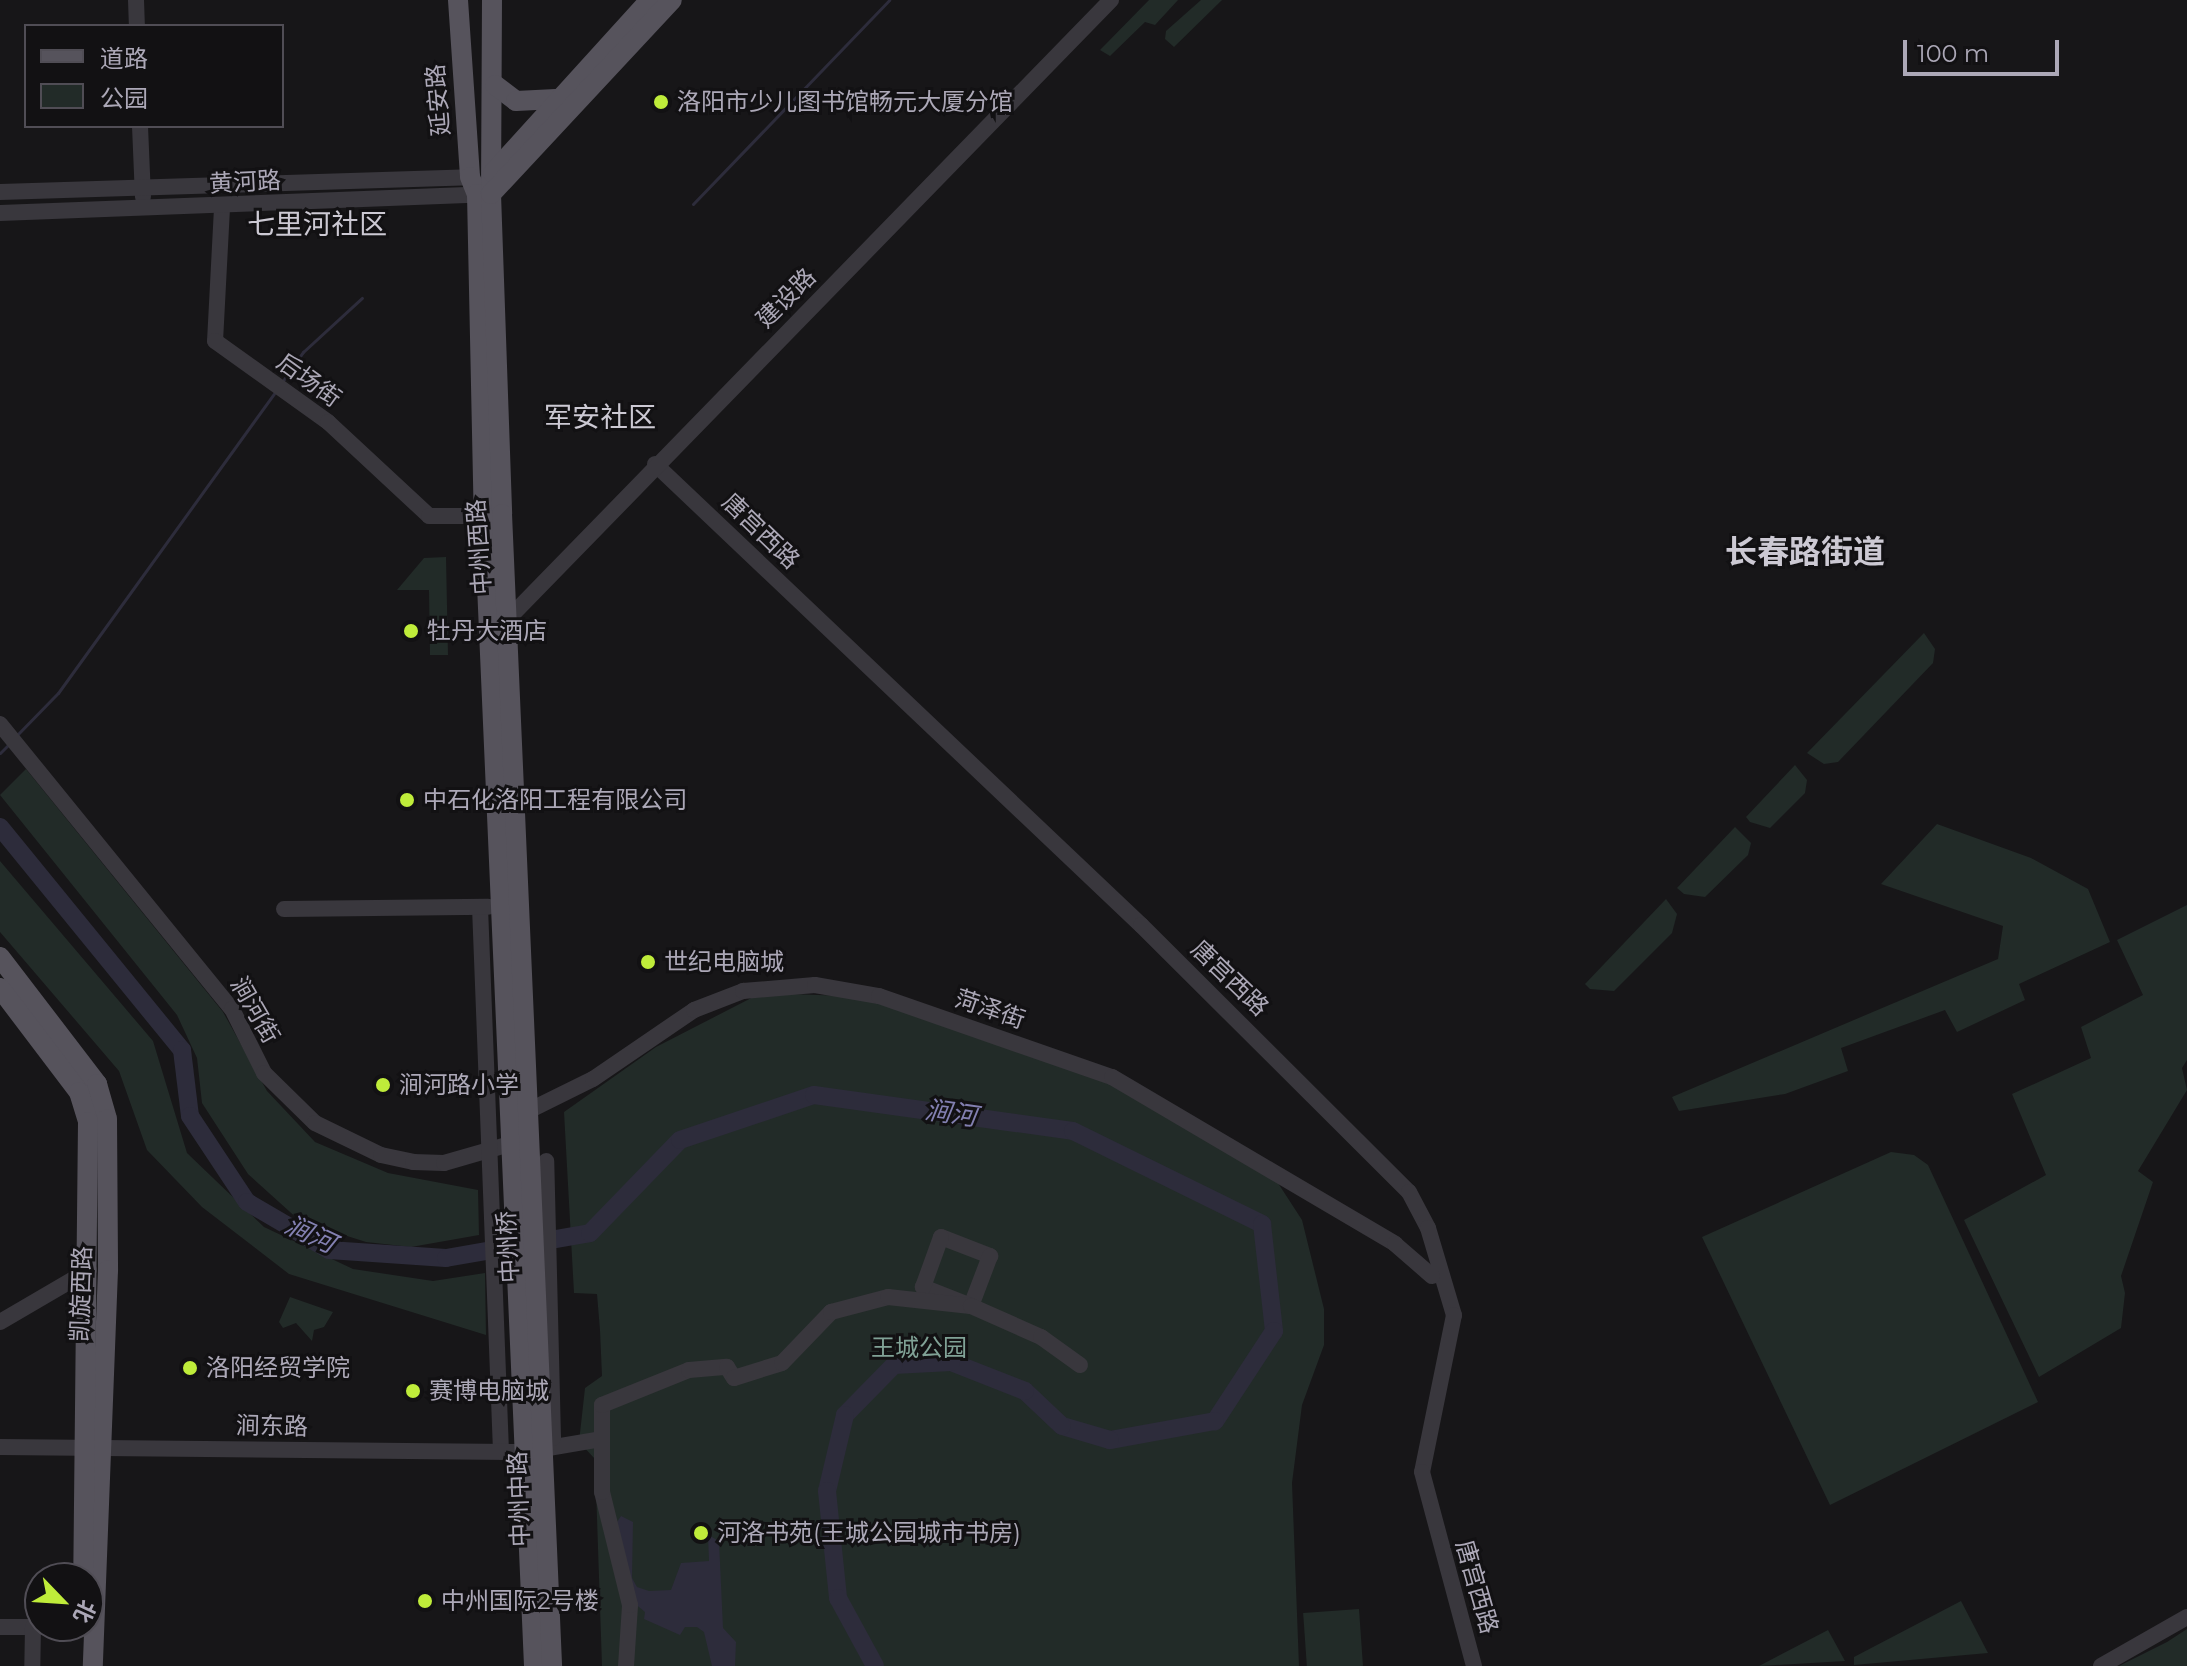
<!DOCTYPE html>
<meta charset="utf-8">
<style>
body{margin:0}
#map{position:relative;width:2187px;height:1666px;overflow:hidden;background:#171618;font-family:Montserrat,"Noto Sans SC",sans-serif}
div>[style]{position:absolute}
.green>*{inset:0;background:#222b28;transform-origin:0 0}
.water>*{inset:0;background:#2d2c3b}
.stream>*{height:3px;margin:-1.5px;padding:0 1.5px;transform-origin:1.5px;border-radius:1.5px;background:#2d2c3b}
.river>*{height:18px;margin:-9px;padding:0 9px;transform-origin:9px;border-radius:9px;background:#2d2c3b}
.minor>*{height:16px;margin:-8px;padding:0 8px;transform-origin:8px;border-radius:8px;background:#39373d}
.major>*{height:20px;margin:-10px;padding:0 10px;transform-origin:10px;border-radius:10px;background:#56535c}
.dots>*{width:22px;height:22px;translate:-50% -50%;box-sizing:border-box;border:4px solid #121113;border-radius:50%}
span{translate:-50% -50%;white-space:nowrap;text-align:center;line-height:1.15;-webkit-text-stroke:6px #121113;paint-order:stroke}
.street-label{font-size:24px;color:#aca8b7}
.poi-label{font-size:24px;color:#aca8b7}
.left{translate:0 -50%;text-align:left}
.park-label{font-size:24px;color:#80a296}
.water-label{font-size:26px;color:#8380b1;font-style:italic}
.quarter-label{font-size:28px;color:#ccc9d3}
.district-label{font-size:32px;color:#ccc9d3;font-weight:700}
.legend{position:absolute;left:24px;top:24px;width:260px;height:104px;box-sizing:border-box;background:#121113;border:2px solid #504d55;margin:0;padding:10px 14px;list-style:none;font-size:24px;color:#aca8b7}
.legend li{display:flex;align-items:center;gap:16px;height:40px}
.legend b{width:40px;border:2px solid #504d55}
.north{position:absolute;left:24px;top:1562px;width:80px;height:80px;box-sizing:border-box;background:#121113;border:2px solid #504d55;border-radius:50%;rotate:115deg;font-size:22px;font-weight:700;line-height:32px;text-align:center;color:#aca8b7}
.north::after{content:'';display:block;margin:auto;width:28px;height:36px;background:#bfec3a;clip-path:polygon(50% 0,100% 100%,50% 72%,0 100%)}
.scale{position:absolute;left:1903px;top:40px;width:156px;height:36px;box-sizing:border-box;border:4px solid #aca8b7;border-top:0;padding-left:10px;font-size:24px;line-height:28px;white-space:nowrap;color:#aca8b7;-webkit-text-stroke:6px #121113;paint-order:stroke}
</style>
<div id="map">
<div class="green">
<i style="clip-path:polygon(1149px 0,1178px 0,1155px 25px,1145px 22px,1110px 56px,1100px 50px)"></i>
<i style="clip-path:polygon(1201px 0,1222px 0,1174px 47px,1165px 39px,1166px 31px)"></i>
<i style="clip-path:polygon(446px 557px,448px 655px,430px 655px,429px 590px,397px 590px,424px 558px)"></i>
<i style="clip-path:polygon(1924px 633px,1935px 649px,1933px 663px,1838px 762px,1824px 764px,1807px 753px)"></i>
<i style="clip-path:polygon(1795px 765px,1807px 780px,1805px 793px,1770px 828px,1750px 822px,1746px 817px)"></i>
<i style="clip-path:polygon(26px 769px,223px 1012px,267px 1091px,315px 1142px,388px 1173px,478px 1190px,479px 1235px,411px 1247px,366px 1242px,300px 1221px,248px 1174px,202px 1103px,197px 1058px,177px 1015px,0 795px)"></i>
<i style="clip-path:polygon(1937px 824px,2031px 858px,2088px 889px,2110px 942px,2019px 984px,2025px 1000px,1957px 1032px,1945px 1010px,1841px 1048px,1848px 1071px,1785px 1094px,1679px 1111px,1672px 1097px,1998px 959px,2003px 926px,1881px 884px)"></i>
<i style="clip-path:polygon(1735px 827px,1751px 843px,1748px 855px,1705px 897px,1684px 894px,1677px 888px)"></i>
<i style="clip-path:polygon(0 861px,153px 1041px,187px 1153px,264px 1227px,353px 1269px,433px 1281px,485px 1273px,486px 1335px,289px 1274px,202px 1207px,147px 1150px,119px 1071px,0 932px)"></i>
<i style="clip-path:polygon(1666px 899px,1677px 914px,1672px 933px,1614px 991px,1590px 989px,1585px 984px)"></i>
<i style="clip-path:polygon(2187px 905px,2187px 1060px,2182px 1068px,2187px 1090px,2138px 1171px,2153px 1182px,2121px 1276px,2125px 1293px,2121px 1328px,2039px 1377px,1964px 1220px,2046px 1175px,2012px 1094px,2091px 1058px,2081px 1027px,2143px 995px,2117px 940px)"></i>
<i style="clip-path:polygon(761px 993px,846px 996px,912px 1007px,1168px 1104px,1265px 1163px,1302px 1220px,1324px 1309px,1324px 1345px,1302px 1405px,1292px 1483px,1299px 1666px,602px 1666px,595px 1459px,579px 1442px,585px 1388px,602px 1376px,600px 1330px,597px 1294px,574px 1293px,564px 1112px,656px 1047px)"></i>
<i style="clip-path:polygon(1891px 1152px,1914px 1155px,1928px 1165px,2038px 1402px,1830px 1505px,1702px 1237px)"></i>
<i style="clip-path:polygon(290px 1297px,333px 1312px,324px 1327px,314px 1330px,312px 1341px,296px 1323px,283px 1328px,279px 1322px)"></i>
<i style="clip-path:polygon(1961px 1601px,1988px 1653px,1854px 1665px,1854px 1657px)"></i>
<i style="left:1359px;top:1609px;width:57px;height:56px;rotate:86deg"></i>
<i style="clip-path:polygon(2187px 1629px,2187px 1666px,2119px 1666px,2167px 1642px)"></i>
<i style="clip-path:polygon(1828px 1630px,1845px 1661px,1759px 1666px)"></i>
</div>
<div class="water">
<i style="clip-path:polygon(621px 1516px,633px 1522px,632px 1578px,637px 1587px,649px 1591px,671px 1590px,681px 1563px,709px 1561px,708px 1535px,719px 1541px,723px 1628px,736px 1642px,735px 1666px,712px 1666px,704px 1632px,697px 1627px,685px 1627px,680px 1635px,644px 1619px,645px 1612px,633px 1602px,617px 1522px)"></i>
</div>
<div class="stream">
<i style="left:693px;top:204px;width:283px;rotate:-46.1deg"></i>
<i style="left:282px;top:382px;width:37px;rotate:-55deg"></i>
<i style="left:303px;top:352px;width:80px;rotate:-42.5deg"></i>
<i style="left:16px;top:736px;width:60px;rotate:-45.7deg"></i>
<i style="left:58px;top:693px;width:372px;rotate:-54.2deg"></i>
<i style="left:0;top:753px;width:11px;rotate:-45deg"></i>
</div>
<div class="river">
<i style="left:0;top:827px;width:288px;rotate:50.8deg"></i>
<i style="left:182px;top:1050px;width:66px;rotate:83.1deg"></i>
<i style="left:190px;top:1116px;width:103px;rotate:56.5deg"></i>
<i style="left:247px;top:1202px;width:95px;rotate:30.3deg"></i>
<i style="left:329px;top:1250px;width:117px;rotate:3.9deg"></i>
<i style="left:446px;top:1258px;width:146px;rotate:-9.8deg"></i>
<i style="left:590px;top:1233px;width:129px;rotate:-45.9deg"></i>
<i style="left:680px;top:1140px;width:141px;rotate:-18.6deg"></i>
<i style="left:814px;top:1095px;width:261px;rotate:7.9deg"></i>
<i style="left:1073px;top:1131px;width:211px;rotate:26.2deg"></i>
<i style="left:1262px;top:1224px;width:108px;rotate:83.6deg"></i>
<i style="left:1274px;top:1331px;width:108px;rotate:123.2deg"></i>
<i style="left:1215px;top:1421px;width:107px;rotate:169.7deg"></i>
<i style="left:1110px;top:1440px;width:50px;rotate:-163.7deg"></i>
<i style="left:1062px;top:1426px;width:51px;rotate:-136.6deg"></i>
<i style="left:1025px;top:1391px;width:79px;rotate:-158.6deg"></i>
<i style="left:951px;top:1362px;width:57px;rotate:177deg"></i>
<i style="left:894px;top:1365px;width:70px;rotate:134.4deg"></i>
<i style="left:845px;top:1415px;width:78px;rotate:103.3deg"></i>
<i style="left:827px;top:1491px;width:108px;rotate:84.1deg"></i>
<i style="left:838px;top:1598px;width:77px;rotate:61.4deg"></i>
</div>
<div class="minor">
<i style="left:136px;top:0;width:26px;rotate:88deg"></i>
<i style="left:140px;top:126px;width:71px;rotate:87.6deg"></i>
<i style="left:0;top:192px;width:470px;rotate:-1.8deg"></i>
<i style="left:222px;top:208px;width:133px;rotate:93deg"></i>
<i style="left:215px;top:341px;width:139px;rotate:35.6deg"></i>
<i style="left:328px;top:422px;width:138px;rotate:42.9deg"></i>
<i style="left:429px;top:516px;width:55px"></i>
<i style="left:0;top:213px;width:486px;rotate:-2.2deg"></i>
<i style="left:655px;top:464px;width:670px;rotate:43.49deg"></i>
<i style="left:1141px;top:925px;width:378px;rotate:44.9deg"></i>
<i style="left:1409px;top:1192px;width:41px;rotate:62.2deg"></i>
<i style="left:1428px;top:1228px;width:91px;rotate:73.4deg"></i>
<i style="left:1454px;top:1315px;width:160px;rotate:101.5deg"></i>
<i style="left:1422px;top:1472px;width:201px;rotate:75deg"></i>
<i style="left:497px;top:621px;width:15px;rotate:-20deg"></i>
<i style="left:511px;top:616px;width:860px;rotate:-45.75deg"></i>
<i style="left:0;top:724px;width:367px;rotate:50.9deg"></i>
<i style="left:232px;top:1009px;width:72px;rotate:63.4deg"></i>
<i style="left:264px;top:1073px;width:71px;rotate:44.4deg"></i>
<i style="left:315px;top:1123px;width:73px;rotate:25.9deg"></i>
<i style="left:381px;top:1155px;width:33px;rotate:12deg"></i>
<i style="left:413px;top:1162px;width:31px;rotate:2deg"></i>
<i style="left:444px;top:1163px;width:69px;rotate:-16.1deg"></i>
<i style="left:480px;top:907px;width:545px;rotate:87.79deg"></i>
<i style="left:284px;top:909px;width:204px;rotate:-0.6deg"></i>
<i style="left:520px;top:1115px;width:81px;rotate:-26.3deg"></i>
<i style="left:593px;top:1079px;width:122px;rotate:-34.3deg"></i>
<i style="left:694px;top:1010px;width:53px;rotate:-21.2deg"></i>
<i style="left:743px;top:991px;width:72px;rotate:-4.8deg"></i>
<i style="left:815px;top:985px;width:65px;rotate:9.8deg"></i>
<i style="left:879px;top:996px;width:247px;rotate:19.2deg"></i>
<i style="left:1112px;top:1077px;width:329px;rotate:30.5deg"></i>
<i style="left:1395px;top:1244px;width:49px;rotate:40.9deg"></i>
<i style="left:941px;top:1237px;width:53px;rotate:21.2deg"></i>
<i style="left:990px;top:1256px;width:53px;rotate:110.8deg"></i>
<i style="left:971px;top:1306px;width:52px;rotate:-158.4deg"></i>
<i style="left:923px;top:1287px;width:53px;rotate:-70.2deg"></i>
<i style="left:0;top:1322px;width:103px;rotate:-30.3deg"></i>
<i style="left:0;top:1447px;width:525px;rotate:0.55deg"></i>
<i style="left:525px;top:1452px;width:77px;rotate:-9.7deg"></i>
<i style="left:543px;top:1449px;width:15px;rotate:-48deg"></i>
<i style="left:553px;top:1438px;width:277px;rotate:-91.4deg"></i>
<i style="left:0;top:1627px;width:33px"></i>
<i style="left:33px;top:1627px;width:39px;rotate:91deg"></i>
<i style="left:626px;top:1666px;width:61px;rotate:-86.2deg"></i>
<i style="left:630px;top:1605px;width:116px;rotate:-103.9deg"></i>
<i style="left:602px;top:1492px;width:87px;rotate:-90deg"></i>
<i style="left:602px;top:1405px;width:94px;rotate:-21.9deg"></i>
<i style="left:689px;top:1370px;width:38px;rotate:-5deg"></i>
<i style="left:727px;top:1367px;width:13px;rotate:58deg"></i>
<i style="left:734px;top:1378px;width:50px;rotate:-17.4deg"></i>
<i style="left:782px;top:1363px;width:71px;rotate:-46.1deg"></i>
<i style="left:831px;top:1312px;width:59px;rotate:-14.7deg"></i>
<i style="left:888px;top:1297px;width:83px;rotate:6.2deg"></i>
<i style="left:971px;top:1306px;width:77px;rotate:23.9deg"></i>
<i style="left:1041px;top:1337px;width:48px;rotate:35.7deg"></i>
<i style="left:2101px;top:1666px;width:99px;rotate:-29.7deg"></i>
</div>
<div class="major">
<i style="left:458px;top:0;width:177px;rotate:86.1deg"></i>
<i style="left:470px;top:177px;width:18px;rotate:68deg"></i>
<i style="left:477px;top:194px;width:322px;rotate:88.8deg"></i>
<i style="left:484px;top:516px;width:1151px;rotate:87.51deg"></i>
<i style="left:492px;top:0;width:194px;rotate:90.3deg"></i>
<i style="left:491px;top:194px;width:320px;rotate:88deg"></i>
<i style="left:502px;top:514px;width:1153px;rotate:87.51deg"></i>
<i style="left:495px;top:85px;width:26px;rotate:37deg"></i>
<i style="left:516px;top:101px;width:40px;rotate:-2.9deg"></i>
<i style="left:493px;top:173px;width:234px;rotate:-47.8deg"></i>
<i style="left:491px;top:194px;width:265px;rotate:-47deg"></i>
<i style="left:0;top:957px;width:160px;rotate:52.6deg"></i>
<i style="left:97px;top:1084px;width:36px;rotate:74deg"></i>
<i style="left:107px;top:1119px;width:151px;rotate:89.6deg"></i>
<i style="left:108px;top:1270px;width:396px;rotate:92.2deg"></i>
<i style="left:0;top:988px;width:131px;rotate:52.8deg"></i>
<i style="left:79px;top:1092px;width:31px;rotate:73deg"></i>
<i style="left:88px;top:1122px;width:456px;rotate:90.6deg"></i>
</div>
<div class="dots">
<i style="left:661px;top:102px;background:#bfec3a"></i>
<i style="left:411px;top:631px;background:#bfec3a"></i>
<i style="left:407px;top:800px;background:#bfec3a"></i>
<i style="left:648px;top:962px;background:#bfec3a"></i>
<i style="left:383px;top:1085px;background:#bfec3a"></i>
<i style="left:190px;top:1368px;background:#bfec3a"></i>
<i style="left:413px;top:1391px;background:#bfec3a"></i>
<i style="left:701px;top:1533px;background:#bfec3a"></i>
<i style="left:425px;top:1601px;background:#bfec3a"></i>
</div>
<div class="street-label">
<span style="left:438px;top:100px;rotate:-95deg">延安路</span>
<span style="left:245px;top:182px;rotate:-3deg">黄河路</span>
<span style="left:786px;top:298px;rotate:-45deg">建设路</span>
<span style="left:309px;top:380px;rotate:36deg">后场街</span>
<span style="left:761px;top:531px;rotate:44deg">唐宫西路</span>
<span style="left:479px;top:547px;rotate:-94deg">中州西路</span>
<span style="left:1230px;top:978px;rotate:44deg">唐宫西路</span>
<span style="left:990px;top:1009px;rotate:19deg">菏泽街</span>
<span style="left:255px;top:1010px;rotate:60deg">涧河街</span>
<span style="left:508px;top:1247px;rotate:-93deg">中州桥</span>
<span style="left:81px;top:1294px;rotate:-88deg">凯旋西路</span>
<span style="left:272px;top:1426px;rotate:1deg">涧东路</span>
<span style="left:519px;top:1499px;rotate:-92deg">中州中路</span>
<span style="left:1477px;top:1587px;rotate:74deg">唐宫西路</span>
</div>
<div class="poi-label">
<span class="left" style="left:677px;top:102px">洛阳市少儿图书馆畅元大厦分馆</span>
<span class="left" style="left:427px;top:631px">牡丹大酒店</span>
<span class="left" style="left:423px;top:800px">中石化洛阳工程有限公司</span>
<span class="left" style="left:664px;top:962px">世纪电脑城</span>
<span class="left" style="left:399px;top:1085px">涧河路小学</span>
<span class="left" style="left:206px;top:1368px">洛阳经贸学院</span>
<span class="left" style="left:429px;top:1391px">赛博电脑城</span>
<span class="left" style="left:717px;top:1533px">河洛书苑(王城公园城市书房)</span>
<span class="left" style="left:441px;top:1601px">中州国际2号楼</span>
</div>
<div class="park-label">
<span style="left:919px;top:1348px">王城公园</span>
</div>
<div class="water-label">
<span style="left:951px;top:1114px;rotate:8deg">涧河</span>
<span style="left:310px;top:1235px;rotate:25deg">涧河</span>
</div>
<div class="quarter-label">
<span style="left:317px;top:224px">七里河社区</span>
<span style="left:600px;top:417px">军安社区</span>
</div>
<div class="district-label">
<span style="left:1805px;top:552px">长春路街道</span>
</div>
<ul class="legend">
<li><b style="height:10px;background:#56535c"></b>道路</li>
<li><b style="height:22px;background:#222b28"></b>公园</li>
</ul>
<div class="north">北</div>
<div class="scale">100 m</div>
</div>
